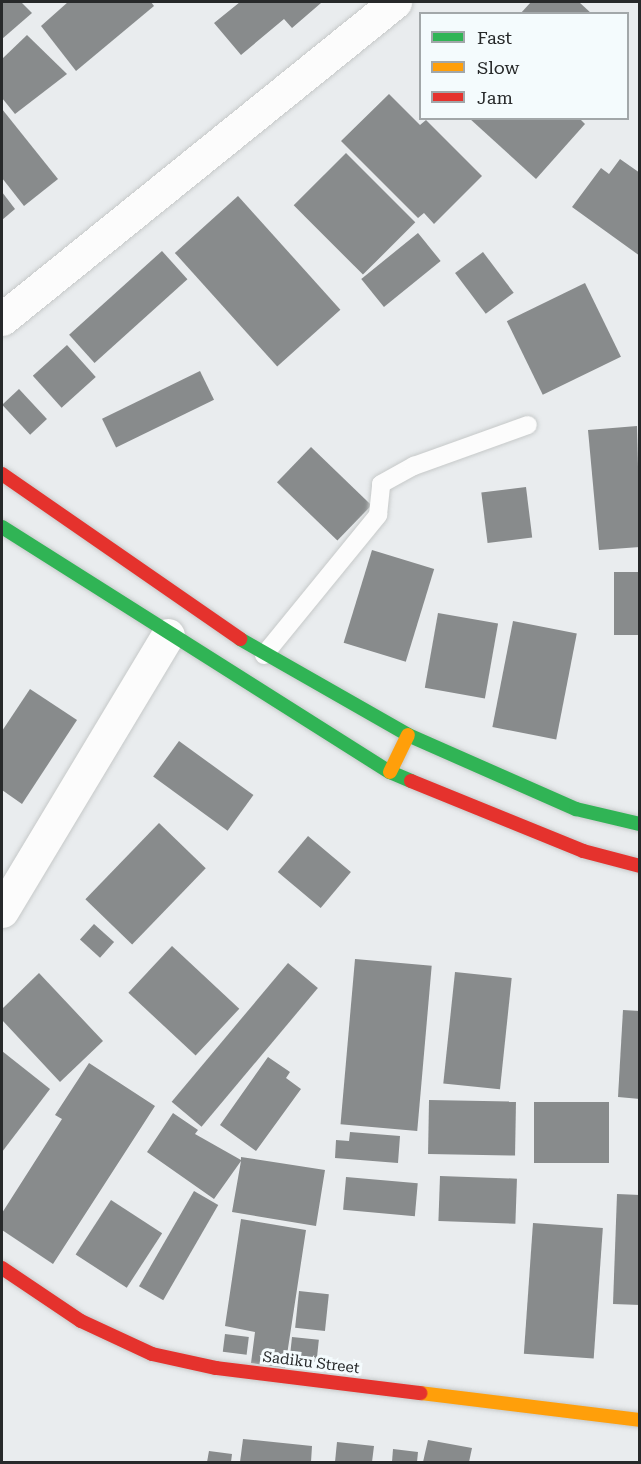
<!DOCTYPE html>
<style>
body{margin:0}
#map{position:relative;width:641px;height:1464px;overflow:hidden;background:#e9ecee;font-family:"Roboto Serif",serif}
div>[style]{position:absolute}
.building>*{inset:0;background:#888b8c;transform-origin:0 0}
.roads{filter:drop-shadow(0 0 2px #c6c9c9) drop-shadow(0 0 2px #c6c9c9)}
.lane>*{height:18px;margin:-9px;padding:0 9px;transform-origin:9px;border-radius:9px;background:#fcfcfc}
.street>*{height:33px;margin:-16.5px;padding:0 16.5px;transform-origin:16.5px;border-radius:16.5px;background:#fcfcfc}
.fast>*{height:14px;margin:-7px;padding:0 7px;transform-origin:7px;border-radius:7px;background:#30b455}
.slow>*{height:14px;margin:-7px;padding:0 7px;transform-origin:7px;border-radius:7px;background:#ff9f0a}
.jam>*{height:14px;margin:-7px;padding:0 7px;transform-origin:7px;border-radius:7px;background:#e5322d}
span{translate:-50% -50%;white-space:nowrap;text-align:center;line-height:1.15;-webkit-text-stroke:6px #f4fbfd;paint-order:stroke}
.street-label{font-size:15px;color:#27292a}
.frame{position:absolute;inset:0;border:3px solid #27292a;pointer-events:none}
.legend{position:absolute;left:419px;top:12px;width:210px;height:108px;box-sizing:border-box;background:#f4fbfd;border:2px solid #a2a7a9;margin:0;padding:8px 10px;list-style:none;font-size:18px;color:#27292a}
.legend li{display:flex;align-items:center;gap:12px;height:30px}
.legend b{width:30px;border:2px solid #a2a7a9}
</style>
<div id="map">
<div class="building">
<i style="clip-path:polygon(2px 2px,21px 2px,32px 13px,2px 39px)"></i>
<i style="clip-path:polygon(68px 2px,151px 2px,154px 6px,76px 71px,41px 26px)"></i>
<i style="clip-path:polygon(240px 2px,319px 2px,321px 3px,292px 28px,284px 19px,241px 55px,214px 23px)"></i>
<i style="clip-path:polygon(531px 2px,579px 2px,592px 14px,520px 14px)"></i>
<i style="clip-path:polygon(27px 35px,67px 74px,15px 114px,2px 98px,2px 59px)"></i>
<i style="clip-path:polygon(389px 94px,420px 125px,426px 120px,482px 176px,434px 224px,424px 213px,418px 218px,341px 141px)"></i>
<i style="clip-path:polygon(2px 109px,58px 179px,24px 206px,2px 178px)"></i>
<i style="clip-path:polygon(469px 118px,579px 118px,585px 124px,536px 179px)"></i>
<i style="left:346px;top:153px;width:98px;height:74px;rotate:45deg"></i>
<i style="clip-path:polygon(620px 159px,640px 173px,640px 256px,572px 207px,601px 168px,609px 174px)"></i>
<i style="clip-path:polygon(2px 192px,15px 209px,2px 220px)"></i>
<i style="left:238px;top:196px;width:153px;height:85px;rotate:48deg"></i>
<i style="left:418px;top:233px;width:36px;height:73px;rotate:51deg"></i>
<i style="left:162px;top:251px;width:38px;height:125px;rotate:48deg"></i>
<i style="left:483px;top:252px;width:51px;height:35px;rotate:53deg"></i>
<i style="left:585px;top:283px;width:82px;height:87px;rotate:64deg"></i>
<i style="left:67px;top:345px;width:43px;height:46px;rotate:48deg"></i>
<i style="left:200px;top:371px;width:32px;height:109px;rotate:64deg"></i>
<i style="left:19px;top:389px;width:41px;height:23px;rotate:47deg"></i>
<i style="clip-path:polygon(637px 426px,640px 547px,599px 550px,588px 430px)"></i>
<i style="left:311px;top:447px;width:84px;height:49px;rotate:44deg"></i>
<i style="left:526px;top:487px;width:51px;height:45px;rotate:83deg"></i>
<i style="left:372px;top:550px;width:65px;height:97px;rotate:17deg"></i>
<i style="left:614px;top:572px;width:26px;height:63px"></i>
<i style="left:438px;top:613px;width:61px;height:76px;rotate:10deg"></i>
<i style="left:513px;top:621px;width:65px;height:108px;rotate:11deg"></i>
<i style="clip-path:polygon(30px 689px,77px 720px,22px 804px,2px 790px,2px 731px)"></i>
<i style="left:179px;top:741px;width:92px;height:44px;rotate:36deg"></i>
<i style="left:159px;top:823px;width:65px;height:106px;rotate:44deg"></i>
<i style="left:308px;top:836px;width:56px;height:47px;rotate:40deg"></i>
<i style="left:94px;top:924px;width:27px;height:21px;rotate:42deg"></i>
<i style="left:172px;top:946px;width:92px;height:64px;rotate:43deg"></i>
<i style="left:355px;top:959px;width:77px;height:166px;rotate:5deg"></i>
<i style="left:288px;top:963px;width:39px;height:181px;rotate:40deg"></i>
<i style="left:455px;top:972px;width:57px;height:112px;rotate:6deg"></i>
<i style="clip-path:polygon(39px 973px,103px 1041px,60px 1082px,2px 1020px,2px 1009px)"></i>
<i style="clip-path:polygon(623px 1010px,640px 1011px,640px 1099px,618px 1097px)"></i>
<i style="clip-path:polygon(2px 1051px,50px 1089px,2px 1152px)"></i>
<i style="clip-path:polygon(268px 1057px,290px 1072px,286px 1078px,301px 1089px,256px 1151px,220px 1125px)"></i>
<i style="clip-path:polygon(89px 1063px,155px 1106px,53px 1264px,2px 1230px,2px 1213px,62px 1119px,55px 1115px)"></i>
<i style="left:429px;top:1100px;width:87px;height:54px;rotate:1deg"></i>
<i style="left:534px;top:1102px;width:75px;height:61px"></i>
<i style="clip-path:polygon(173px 1113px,198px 1130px,195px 1134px,241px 1160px,241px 1157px,325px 1170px,316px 1226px,232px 1212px,241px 1161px,214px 1199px,147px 1152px)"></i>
<i style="clip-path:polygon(350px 1132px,400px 1136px,398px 1163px,335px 1158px,336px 1140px,349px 1141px)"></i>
<i style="left:440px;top:1176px;width:77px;height:45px;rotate:2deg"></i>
<i style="left:346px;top:1177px;width:72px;height:33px;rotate:5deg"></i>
<i style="left:194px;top:1191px;width:28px;height:110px;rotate:30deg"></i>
<i style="clip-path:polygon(617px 1194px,640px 1195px,640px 1305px,613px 1304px)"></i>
<i style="left:111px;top:1200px;width:61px;height:65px;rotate:33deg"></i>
<i style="clip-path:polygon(241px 1219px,306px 1230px,285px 1368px,251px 1363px,255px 1332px,225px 1326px)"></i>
<i style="left:533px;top:1223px;width:70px;height:131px;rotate:4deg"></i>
<i style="left:299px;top:1291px;width:30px;height:37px;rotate:6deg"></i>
<i style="left:225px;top:1334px;width:24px;height:18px;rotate:7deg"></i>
<i style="left:292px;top:1337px;width:27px;height:25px;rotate:6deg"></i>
<i style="clip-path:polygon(243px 1439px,312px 1446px,311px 1462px,240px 1462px)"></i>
<i style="clip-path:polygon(428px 1440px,472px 1448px,469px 1462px,423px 1462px)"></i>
<i style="clip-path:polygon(337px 1442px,374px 1446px,372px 1462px,335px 1462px)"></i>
<i style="clip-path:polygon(393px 1449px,418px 1452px,417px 1462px,392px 1462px)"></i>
<i style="clip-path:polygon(209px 1451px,232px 1454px,231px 1462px,207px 1462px)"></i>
</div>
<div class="roads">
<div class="lane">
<i style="left:264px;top:655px;width:181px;rotate:-50.8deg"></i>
<i style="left:378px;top:515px;width:31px;rotate:-84deg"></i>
<i style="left:381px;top:484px;width:38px;rotate:-29deg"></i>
<i style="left:414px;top:466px;width:121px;rotate:-19.8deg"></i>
</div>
<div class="street">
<i style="left:2px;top:319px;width:505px;rotate:-38.89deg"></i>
<i style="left:2px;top:911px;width:322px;rotate:-59deg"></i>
</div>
<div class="fast">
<i style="left:2px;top:527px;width:459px;rotate:32.3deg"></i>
<i style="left:390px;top:772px;width:23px;rotate:23deg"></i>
<i style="left:240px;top:639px;width:193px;rotate:29.7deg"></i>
<i style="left:408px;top:735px;width:184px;rotate:23.8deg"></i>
<i style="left:576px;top:809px;width:66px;rotate:13.2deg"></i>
</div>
<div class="slow">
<i style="left:390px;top:772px;width:41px;rotate:-64.1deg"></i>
<i style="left:420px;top:1393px;width:222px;rotate:7deg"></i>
</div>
<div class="jam">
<i style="left:2px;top:474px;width:290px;rotate:34.7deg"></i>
<i style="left:411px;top:781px;width:186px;rotate:22.1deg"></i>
<i style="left:583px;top:851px;width:59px;rotate:14.7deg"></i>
<i style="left:2px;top:1268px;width:95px;rotate:33.9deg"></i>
<i style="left:81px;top:1321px;width:78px;rotate:24.9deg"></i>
<i style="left:152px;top:1354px;width:66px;rotate:12.3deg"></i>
<i style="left:216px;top:1368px;width:206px;rotate:7deg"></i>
</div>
</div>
<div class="street-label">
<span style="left:311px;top:1363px;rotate:7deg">Sadiku Street</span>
</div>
<div class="frame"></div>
<ul class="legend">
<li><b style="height:8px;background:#30b455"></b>Fast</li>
<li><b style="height:8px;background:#ff9f0a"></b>Slow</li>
<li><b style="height:8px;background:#e5322d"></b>Jam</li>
</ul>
</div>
